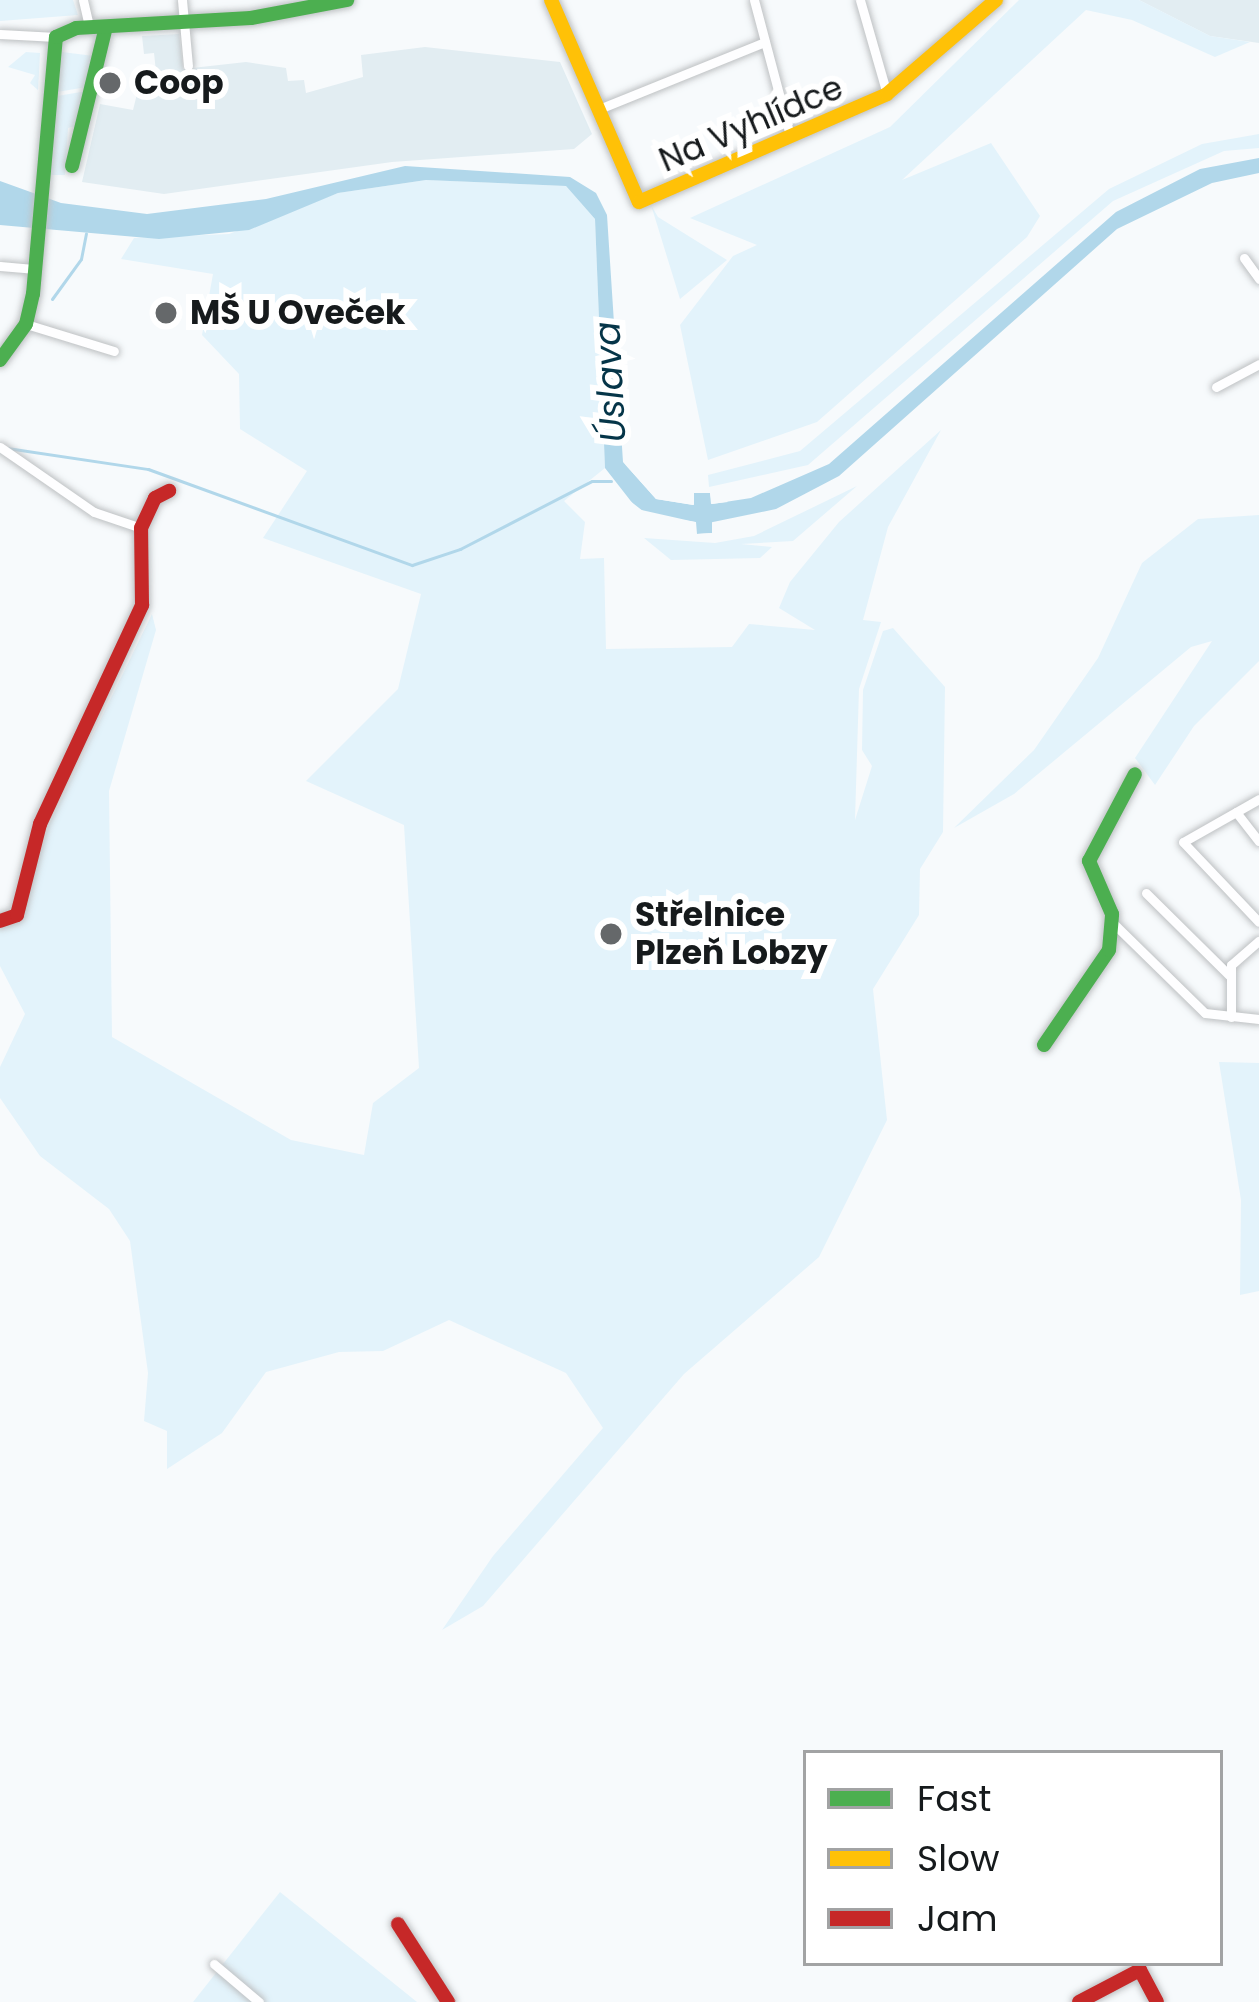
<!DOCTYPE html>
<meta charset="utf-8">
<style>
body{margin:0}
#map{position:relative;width:1259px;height:2002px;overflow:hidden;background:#f7fafc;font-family:Poppins,sans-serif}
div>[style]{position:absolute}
.built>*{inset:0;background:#e2edf2}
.green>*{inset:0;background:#e3f3fb}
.water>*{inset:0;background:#b1d7ea}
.pier>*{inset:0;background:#f7fafc}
.stream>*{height:3px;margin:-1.5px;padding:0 1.5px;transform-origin:1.5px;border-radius:1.5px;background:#b1d7ea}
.roads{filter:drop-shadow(0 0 3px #bec1c3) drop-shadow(0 0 3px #bec1c3)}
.street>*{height:9px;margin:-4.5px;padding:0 4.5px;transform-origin:4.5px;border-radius:4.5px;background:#fefeff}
.fast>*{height:14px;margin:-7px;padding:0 7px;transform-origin:7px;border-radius:7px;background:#4caf50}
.slow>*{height:14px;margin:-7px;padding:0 7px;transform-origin:7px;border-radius:7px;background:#ffc107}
.jam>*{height:14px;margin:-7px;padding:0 7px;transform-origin:7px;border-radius:7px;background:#c62828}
.dots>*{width:33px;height:33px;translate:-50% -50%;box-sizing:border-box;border:6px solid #fff;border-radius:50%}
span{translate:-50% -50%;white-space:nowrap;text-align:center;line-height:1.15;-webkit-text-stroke:12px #fff;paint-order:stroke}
.poi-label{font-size:33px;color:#161a1c;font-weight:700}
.left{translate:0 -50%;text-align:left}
.street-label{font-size:33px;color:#161a1c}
.water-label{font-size:36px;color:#053548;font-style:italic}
.legend{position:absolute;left:803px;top:1750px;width:420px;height:216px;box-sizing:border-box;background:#fff;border:3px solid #a2a3a4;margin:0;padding:15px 21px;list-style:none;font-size:36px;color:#161a1c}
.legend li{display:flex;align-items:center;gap:24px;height:60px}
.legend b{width:60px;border:3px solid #a2a3a4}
</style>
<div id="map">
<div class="built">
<i style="clip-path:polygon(1139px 0,1259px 0,1259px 43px,1210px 36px)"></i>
<i style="clip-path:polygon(179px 34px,183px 69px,246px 62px,286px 68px,288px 81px,304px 80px,306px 93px,363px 77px,361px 55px,425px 47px,560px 62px,592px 134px,574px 149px,392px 162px,164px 194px,82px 182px,100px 104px,133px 110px,141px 78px,157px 81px,154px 53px,144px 54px,142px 36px)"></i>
</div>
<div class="green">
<i style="clip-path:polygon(0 0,73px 0,78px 15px,0 21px)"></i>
<i style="clip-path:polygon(1019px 0,1139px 0,1210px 36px,1250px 42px,1215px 57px,1132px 20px,1086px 10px,902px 180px,991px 143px,1040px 216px,1027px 237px,817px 422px,708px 460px,680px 325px,733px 256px,757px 245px,690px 218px,890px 127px)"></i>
<i style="clip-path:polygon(26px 52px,40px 53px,38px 90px,30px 83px,35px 75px,8px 67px)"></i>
<i style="clip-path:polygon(62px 52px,94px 56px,87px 87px,57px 92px)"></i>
<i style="clip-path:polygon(87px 91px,79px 125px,68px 128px,65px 175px,50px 175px,57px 96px)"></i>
<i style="clip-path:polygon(1259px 134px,1259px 148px,1224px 151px,1113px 201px,808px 465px,709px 487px,708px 475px,800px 451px,1109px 189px,1202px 144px)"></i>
<i style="clip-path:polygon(426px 180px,566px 186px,595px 219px,605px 468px,564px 501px,585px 522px,580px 559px,604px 558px,606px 649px,732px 647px,749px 624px,815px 630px,779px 608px,790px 582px,839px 522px,941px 430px,888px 527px,863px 620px,881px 622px,859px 689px,855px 820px,872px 766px,862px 750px,863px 690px,883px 631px,893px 628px,945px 687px,943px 832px,920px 869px,919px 915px,873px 989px,887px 1120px,819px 1257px,684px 1374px,483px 1606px,442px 1630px,493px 1556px,603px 1428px,566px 1373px,449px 1320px,383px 1351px,339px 1352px,266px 1372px,222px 1433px,167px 1469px,167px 1431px,144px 1421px,148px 1373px,130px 1241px,109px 1209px,40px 1156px,0 1098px,0 1067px,25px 1014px,0 966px,0 926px,20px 916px,49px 825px,152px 614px,156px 630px,109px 791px,112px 1037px,291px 1140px,364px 1155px,373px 1103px,419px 1068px,404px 825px,306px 781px,398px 689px,421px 594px,263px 538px,307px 471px,240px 429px,239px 374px,202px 335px,213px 274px,121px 259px,134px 238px,229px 234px,338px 193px)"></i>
<i style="clip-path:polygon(651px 205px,658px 217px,727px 260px,680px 299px)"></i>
<i style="clip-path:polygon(857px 486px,793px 541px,741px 544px,772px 547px,760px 558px,671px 560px,644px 538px,715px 543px,754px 536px)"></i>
<i style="clip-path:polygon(1259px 515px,1259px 661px,1194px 726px,1155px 785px,1135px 758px,1212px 641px,1191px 647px,1014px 794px,954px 828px,1034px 750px,1098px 658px,1142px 563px,1198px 519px)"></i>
<i style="clip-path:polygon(1219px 1062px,1259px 1063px,1259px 1291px,1240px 1295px,1241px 1200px)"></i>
<i style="clip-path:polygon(280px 1892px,417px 2002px,193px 2002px)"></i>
</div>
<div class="water">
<i style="clip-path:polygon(1259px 158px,1259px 173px,1212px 183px,1117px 229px,839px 476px,776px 509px,713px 522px,713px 533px,696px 534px,695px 522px,637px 509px,605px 468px,595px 219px,566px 186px,426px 180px,338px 193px,249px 230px,159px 239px,0 225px,0 181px,61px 203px,147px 214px,266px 199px,405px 166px,570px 177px,596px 193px,607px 215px,623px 462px,656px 499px,693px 505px,694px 493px,710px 493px,712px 504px,751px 498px,829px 464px,1116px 212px,1200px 169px)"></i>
</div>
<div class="pier">
<i style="clip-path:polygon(623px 462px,658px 494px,683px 500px,691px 488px,711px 487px,728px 502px,711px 504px,710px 493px,694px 493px,694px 505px,656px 499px)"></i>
<i style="clip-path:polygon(606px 482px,648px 515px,696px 522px,697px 534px,712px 533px,712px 522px,731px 526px,718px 527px,715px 539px,694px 540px,690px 528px,634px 514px)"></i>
</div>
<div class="stream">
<i style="left:52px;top:299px;width:49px;rotate:-54.1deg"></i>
<i style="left:81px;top:259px;width:26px;rotate:-79deg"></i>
<i style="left:7px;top:448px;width:143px;rotate:8.5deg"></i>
<i style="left:148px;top:469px;width:281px;rotate:20deg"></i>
<i style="left:412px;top:565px;width:51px;rotate:-18.4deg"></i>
<i style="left:460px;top:549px;width:148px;rotate:-27.3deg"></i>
<i style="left:592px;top:481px;width:19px"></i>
</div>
<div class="roads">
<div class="street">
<i style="left:83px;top:0;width:28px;rotate:77deg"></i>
<i style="left:182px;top:0;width:66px;rotate:84.8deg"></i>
<i style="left:754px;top:0;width:140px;rotate:75.1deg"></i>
<i style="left:860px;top:0;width:98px;rotate:74deg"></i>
<i style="left:0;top:34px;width:56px;rotate:3.1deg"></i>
<i style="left:599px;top:109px;width:179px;rotate:-22deg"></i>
<i style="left:1244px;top:258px;width:26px;rotate:54deg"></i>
<i style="left:0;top:266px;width:36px;rotate:5deg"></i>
<i style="left:26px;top:324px;width:92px;rotate:17.1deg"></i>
<i style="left:1216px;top:387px;width:49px;rotate:-28.1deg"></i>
<i style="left:0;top:447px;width:114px;rotate:34.7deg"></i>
<i style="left:94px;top:512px;width:50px;rotate:18.8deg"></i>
<i style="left:1259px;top:799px;width:87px;rotate:150.5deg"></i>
<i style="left:1183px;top:842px;width:110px;rotate:46.5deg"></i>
<i style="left:1236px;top:812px;width:37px;rotate:52deg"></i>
<i style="left:1146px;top:893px;width:117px;rotate:44.7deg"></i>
<i style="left:1114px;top:924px;width:127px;rotate:44.4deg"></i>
<i style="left:1205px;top:1013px;width:54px;rotate:6.3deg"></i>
<i style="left:1231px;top:1017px;width:52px;rotate:-90deg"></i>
<i style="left:1231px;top:965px;width:37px;rotate:-41deg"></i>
<i style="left:214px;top:1964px;width:59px;rotate:40.2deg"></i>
</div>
<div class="fast">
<i style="left:72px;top:166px;width:143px;rotate:-76.3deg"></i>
<i style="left:0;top:360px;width:44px;rotate:-54.2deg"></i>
<i style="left:26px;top:324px;width:31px;rotate:-77deg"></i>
<i style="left:33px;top:294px;width:258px;rotate:-84.9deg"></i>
<i style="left:56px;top:37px;width:22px;rotate:-24deg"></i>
<i style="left:76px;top:28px;width:175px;rotate:-3.3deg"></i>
<i style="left:251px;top:18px;width:98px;rotate:-10.6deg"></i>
<i style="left:1044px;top:1045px;width:115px;rotate:-55.6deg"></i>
<i style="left:1109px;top:950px;width:36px;rotate:-85deg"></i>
<i style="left:1112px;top:914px;width:58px;rotate:-113.5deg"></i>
<i style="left:1089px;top:861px;width:98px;rotate:-62.1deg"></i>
</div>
<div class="slow">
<i style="left:551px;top:0;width:220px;rotate:66.5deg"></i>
<i style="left:639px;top:202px;width:270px;rotate:-23.5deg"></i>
<i style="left:887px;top:94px;width:144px;rotate:-40.8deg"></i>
</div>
<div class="jam">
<i style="left:0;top:921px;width:18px;rotate:-19deg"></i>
<i style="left:17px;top:915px;width:94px;rotate:-75.8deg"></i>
<i style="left:40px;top:824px;width:242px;rotate:-65deg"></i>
<i style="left:142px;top:605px;width:77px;rotate:-90.7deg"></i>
<i style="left:141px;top:528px;width:33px;rotate:-65deg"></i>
<i style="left:155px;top:498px;width:16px;rotate:-27deg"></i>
<i style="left:398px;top:1924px;width:93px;rotate:57.3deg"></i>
<i style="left:1079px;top:2002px;width:69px;rotate:-27.7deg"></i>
<i style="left:1140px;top:1970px;width:36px;rotate:62deg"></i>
</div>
</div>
<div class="dots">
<i style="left:110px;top:83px;background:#65686a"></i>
<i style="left:166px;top:313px;background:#65686a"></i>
<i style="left:611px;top:934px;background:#65686a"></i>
</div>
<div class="poi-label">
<span class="left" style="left:134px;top:83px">Coop</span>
<span class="left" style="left:190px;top:313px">MŠ U Oveček</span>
<span class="left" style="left:635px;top:934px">Střelnice<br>Plzeň Lobzy</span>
</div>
<div class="street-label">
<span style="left:751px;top:124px;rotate:-23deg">Na Vyhlídce</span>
</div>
<div class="water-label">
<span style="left:610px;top:382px;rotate:-93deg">Úslava</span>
</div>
<ul class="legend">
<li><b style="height:15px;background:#4caf50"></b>Fast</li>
<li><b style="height:15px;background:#ffc107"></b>Slow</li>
<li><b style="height:15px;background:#c62828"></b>Jam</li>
</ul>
</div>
